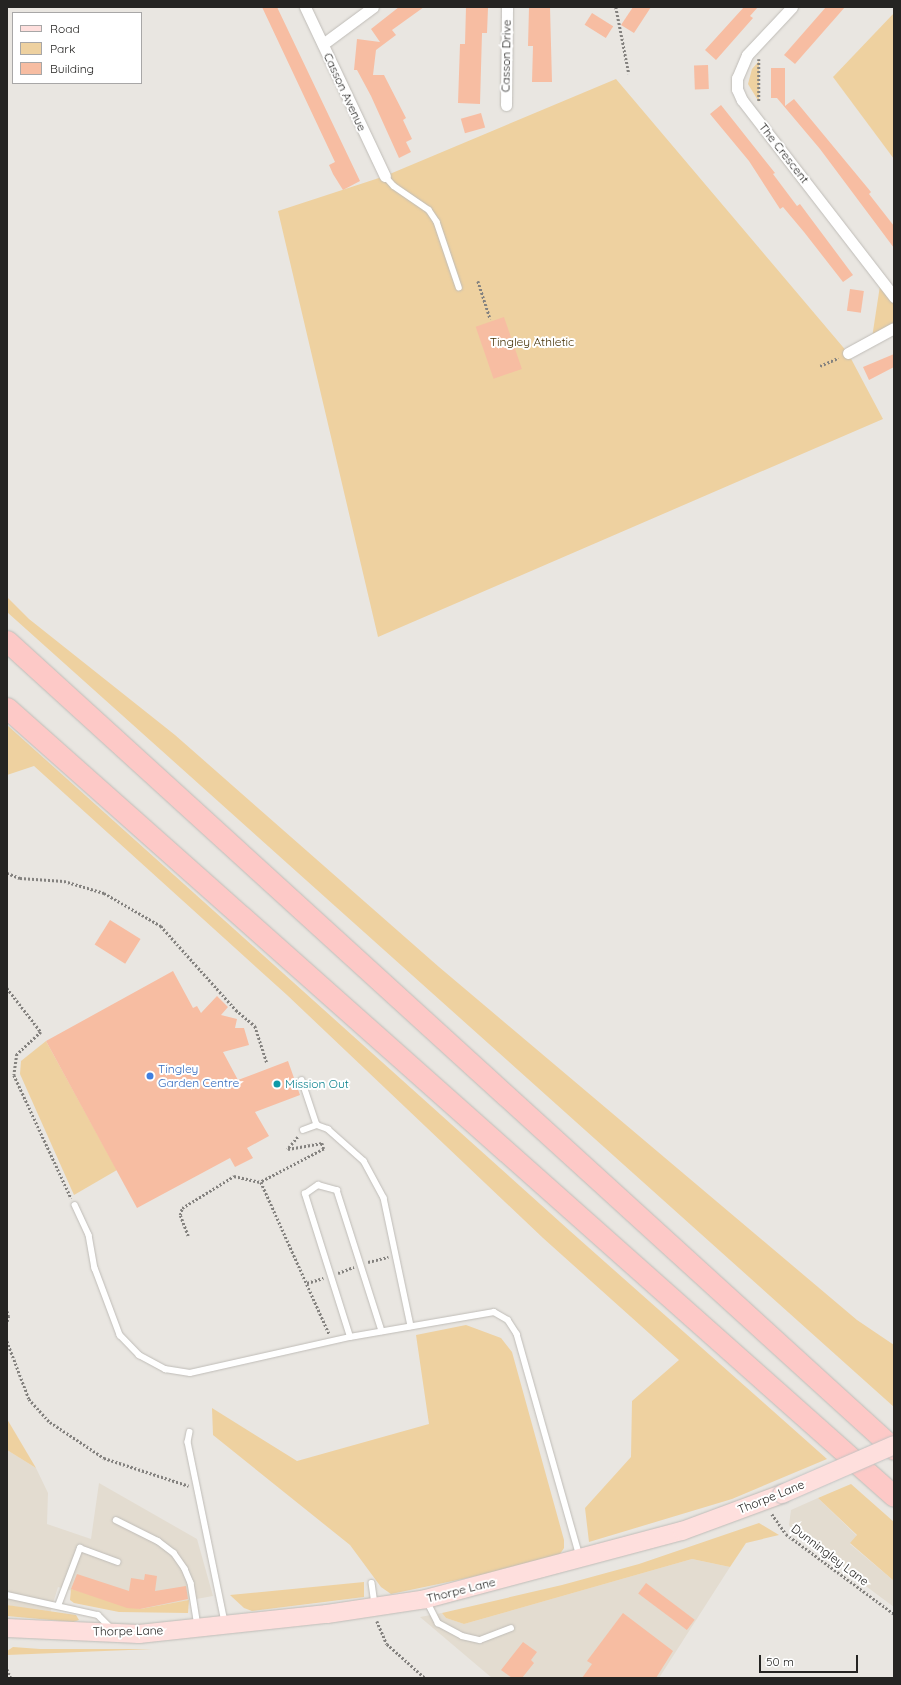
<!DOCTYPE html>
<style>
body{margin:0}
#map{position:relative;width:901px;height:1685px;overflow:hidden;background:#e9e6e1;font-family:Quicksand,sans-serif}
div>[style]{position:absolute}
.built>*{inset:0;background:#e3dcd0}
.green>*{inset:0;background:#eed1a0}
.building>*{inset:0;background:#f7bda2;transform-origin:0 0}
.path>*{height:2.5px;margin-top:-1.25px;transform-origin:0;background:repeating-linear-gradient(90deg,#84827f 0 2px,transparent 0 4px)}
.roads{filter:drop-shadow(0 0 1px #bfbcb7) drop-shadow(0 0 1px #bfbcb7)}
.service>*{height:5.5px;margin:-2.75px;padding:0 2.75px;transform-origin:2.75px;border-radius:2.75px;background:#fff}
.minor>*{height:11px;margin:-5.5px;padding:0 5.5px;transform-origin:5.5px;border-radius:5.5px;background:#fff}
.primary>*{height:18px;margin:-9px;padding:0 9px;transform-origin:9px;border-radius:9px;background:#fedfdd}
.motorway>*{height:21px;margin:-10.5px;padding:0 10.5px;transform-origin:10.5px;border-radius:10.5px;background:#fdc9c7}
.bridges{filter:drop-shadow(0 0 1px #c2c2c1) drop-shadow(0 0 1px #c2c2c1)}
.primary-bridge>*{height:18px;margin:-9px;padding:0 9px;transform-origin:9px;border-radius:9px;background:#fedfdd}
.dots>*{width:11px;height:11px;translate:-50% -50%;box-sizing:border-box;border:2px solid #fff;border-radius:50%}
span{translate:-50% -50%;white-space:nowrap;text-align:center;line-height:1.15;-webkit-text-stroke:4px #fff;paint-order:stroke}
.street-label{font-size:12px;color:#252422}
.park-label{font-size:12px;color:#453005}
.shop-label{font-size:12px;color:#366cbe}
.left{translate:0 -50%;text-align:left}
.culture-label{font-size:12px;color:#0d838f}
.frame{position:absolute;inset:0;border:8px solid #252422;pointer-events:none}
.legend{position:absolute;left:12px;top:12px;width:130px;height:72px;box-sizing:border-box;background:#fff;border:1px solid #a8a7a7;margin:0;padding:5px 7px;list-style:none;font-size:12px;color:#252422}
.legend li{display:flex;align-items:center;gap:8px;height:20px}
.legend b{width:20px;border:1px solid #a8a7a7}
.scale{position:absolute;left:759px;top:1655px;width:99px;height:18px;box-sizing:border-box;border:2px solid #252422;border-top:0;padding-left:5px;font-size:12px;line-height:14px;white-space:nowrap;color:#252422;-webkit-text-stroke:3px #fff;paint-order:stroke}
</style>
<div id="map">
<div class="built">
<i style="clip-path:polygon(7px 1450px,36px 1468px,48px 1493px,47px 1524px,91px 1539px,99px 1483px,197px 1539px,213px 1596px,140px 1609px,58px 1587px,50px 1613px,7px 1605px)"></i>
<i style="clip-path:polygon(818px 1498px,857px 1536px,850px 1544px,894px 1581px,894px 1607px,793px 1532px,789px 1525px,791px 1510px)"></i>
<i style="clip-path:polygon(692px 1559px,730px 1567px,659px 1678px,492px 1678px,420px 1617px,442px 1613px,446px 1618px,464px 1624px)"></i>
</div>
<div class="green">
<i style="clip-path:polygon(894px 13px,894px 159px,833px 77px)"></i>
<i style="clip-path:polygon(759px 61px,759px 102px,748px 84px,752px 69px)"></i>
<i style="clip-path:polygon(616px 79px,848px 353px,883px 419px,378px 637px,278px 211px,385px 176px)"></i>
<i style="clip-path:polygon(881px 279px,894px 297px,894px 328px,872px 338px)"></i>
<i style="clip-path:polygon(7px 597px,29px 619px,175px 735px,439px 967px,857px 1320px,894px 1345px,894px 1407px,7px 612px)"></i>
<i style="clip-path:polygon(7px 725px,570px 1231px,827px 1459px,732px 1499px,589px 1542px,585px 1508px,631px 1457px,632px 1401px,679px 1360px,543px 1238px,287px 995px,34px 766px,7px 775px)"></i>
<i style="clip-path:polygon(46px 1041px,117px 1170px,74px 1195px,20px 1074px,21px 1061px)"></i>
<i style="clip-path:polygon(466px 1325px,501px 1338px,512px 1352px,564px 1540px,564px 1548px,560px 1554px,539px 1563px,391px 1594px,381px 1587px,350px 1545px,213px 1435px,212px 1408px,297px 1461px,429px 1424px,416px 1335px)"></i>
<i style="clip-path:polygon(7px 1419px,36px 1468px,7px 1450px)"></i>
<i style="clip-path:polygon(851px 1484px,894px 1522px,894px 1581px,850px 1543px,857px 1535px,818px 1498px)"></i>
<i style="clip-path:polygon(759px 1523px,779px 1535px,746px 1543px,730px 1567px,692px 1559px,464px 1624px,446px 1618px,442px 1613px,562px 1585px,639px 1564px)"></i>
<i style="clip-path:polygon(364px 1582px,364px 1597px,252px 1611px,244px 1608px,230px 1595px)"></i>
<i style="clip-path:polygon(71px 1589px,140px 1609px,189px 1600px,188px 1613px,119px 1612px,74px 1603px,70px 1600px)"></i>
<i style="clip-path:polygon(7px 1605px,76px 1615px,79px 1620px,73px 1622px,7px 1616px)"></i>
<i style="clip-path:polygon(13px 1647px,40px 1649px,153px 1649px,7px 1655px,7px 1651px)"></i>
</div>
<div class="building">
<i style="clip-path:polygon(262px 7px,277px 7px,360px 181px,343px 190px,333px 174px,329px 165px,335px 162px)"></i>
<i style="clip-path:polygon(399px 7px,424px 7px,392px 30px,396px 35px,376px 50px,373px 75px,384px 75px,406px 118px,403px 120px,412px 139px,406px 142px,411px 152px,399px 158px,371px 96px,357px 70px,354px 70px,357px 39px,380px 42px,371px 29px)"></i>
<i style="clip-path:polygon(466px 7px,488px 8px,487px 33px,482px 33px,480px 104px,458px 103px,460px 44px,465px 44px)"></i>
<i style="clip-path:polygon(529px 7px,550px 7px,552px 82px,532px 82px,533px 46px,528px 46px)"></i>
<i style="clip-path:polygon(633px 7px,651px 7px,634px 33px,621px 25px)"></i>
<i style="clip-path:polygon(744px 7px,758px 7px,750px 16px,753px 18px,716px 60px,705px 50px)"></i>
<i style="clip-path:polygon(826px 7px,845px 7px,795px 64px,784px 55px)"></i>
<i style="left:592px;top:13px;width:25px;height:14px;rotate:32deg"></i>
<i style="left:708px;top:65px;width:24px;height:14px;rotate:88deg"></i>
<i style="clip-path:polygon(771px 68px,785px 68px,785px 106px,794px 99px,871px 192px,869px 194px,894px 226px,894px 248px,820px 149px,777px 98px,771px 98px)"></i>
<i style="clip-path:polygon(721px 105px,775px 173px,773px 174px,797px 206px,800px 204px,853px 275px,843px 282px,804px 232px,783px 207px,780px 209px,749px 161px,710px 114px)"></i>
<i style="left:481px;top:113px;width:15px;height:21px;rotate:74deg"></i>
<i style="left:850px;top:289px;width:14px;height:22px;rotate:8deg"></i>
<i style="left:504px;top:317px;width:55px;height:30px;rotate:71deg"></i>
<i style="clip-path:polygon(894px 354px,894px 367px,869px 380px,863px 367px)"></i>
<i style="left:110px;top:920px;width:36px;height:29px;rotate:32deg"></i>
<i style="clip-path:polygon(173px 971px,193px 1008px,197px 1006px,201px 1013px,217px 996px,228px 1007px,221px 1015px,237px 1019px,235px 1028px,244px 1028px,249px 1045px,223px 1052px,238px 1080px,288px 1061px,300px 1095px,255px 1112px,269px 1136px,247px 1148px,253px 1158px,235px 1167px,230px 1158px,137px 1208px,46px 1041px)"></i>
<i style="clip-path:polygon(77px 1574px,129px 1591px,131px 1578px,144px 1580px,145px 1574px,157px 1576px,155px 1591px,186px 1586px,188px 1599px,140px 1609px,127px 1608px,71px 1589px)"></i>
<i style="left:646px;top:1583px;width:61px;height:13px;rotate:37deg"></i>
<i style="clip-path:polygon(623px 1613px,673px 1651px,656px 1678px,582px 1678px,592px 1664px,587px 1661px)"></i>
<i style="clip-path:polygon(523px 1642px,537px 1652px,531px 1660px,534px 1663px,522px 1678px,512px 1678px,501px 1670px)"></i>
</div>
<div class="path">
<i style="left:616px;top:7px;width:68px;rotate:79deg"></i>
<i style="left:759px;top:59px;width:43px;rotate:90deg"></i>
<i style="left:478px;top:281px;width:40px;rotate:72deg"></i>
<i style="left:820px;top:366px;width:20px;rotate:-24deg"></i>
<i style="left:7px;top:873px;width:14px;rotate:21deg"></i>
<i style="left:20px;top:878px;width:44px;rotate:3.9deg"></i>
<i style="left:64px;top:881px;width:42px;rotate:16.7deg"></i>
<i style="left:104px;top:893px;width:66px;rotate:30.1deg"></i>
<i style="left:161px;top:926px;width:113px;rotate:48.2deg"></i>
<i style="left:236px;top:1010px;width:25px;rotate:40deg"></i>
<i style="left:255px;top:1026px;width:38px;rotate:72deg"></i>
<i style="left:7px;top:988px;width:56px;rotate:52.3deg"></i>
<i style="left:41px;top:1032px;width:33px;rotate:137deg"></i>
<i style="left:17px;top:1054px;width:21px;rotate:98deg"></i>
<i style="left:14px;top:1075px;width:136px;rotate:65.1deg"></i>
<i style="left:298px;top:1137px;width:16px;rotate:130deg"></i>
<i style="left:288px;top:1149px;width:35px;rotate:-10deg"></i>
<i style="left:322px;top:1143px;width:6px;rotate:72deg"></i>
<i style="left:324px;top:1149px;width:71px;rotate:152.4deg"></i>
<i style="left:261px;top:1182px;width:166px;rotate:65.8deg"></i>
<i style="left:188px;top:1236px;width:22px;rotate:-111deg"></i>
<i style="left:180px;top:1215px;width:7px;rotate:-74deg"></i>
<i style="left:182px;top:1208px;width:61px;rotate:-31.6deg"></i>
<i style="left:234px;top:1176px;width:28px;rotate:13deg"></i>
<i style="left:368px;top:1262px;width:21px;rotate:-14deg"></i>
<i style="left:338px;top:1273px;width:17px;rotate:-21deg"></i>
<i style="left:307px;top:1283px;width:17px;rotate:-17deg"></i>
<i style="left:7px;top:1311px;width:5px;rotate:68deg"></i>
<i style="left:9px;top:1316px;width:7px;rotate:106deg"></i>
<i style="left:7px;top:1341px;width:62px;rotate:69.2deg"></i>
<i style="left:29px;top:1399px;width:31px;rotate:48deg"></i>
<i style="left:50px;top:1422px;width:65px;rotate:33.7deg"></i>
<i style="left:104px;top:1458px;width:89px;rotate:18.2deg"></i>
<i style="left:772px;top:1514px;width:24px;rotate:55deg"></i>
<i style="left:786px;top:1534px;width:134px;rotate:36.5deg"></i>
<i style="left:377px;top:1621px;width:25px;rotate:67deg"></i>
<i style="left:387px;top:1644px;width:51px;rotate:41.8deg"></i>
<i style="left:7px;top:1669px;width:10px;rotate:66deg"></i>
</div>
<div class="roads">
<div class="service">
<i style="left:385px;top:176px;width:13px;rotate:48deg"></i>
<i style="left:394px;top:186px;width:42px;rotate:34.4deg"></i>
<i style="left:429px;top:210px;width:14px;rotate:56deg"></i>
<i style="left:437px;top:222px;width:69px;rotate:71.3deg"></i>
<i style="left:302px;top:1080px;width:47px;rotate:71.6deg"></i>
<i style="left:303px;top:1130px;width:15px;rotate:-20deg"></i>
<i style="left:317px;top:1125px;width:12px;rotate:20deg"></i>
<i style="left:328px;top:1129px;width:48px;rotate:41.6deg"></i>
<i style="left:364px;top:1161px;width:42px;rotate:61.6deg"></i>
<i style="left:384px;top:1198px;width:131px;rotate:78.1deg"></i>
<i style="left:75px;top:1205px;width:33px;rotate:65deg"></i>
<i style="left:89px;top:1235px;width:34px;rotate:80deg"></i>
<i style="left:95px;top:1268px;width:72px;rotate:69.5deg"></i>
<i style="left:120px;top:1335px;width:28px;rotate:46deg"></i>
<i style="left:139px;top:1355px;width:30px;rotate:28deg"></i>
<i style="left:165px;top:1369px;width:25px;rotate:9deg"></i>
<i style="left:190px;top:1373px;width:164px;rotate:-12.7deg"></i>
<i style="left:350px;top:1337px;width:146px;rotate:-9.8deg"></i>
<i style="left:494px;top:1312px;width:16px;rotate:30deg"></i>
<i style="left:508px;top:1320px;width:17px;rotate:57deg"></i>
<i style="left:517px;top:1334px;width:232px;rotate:74.2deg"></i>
<i style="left:350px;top:1337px;width:150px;rotate:-107.5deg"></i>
<i style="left:305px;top:1194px;width:16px;rotate:-35deg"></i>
<i style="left:318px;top:1185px;width:20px;rotate:15deg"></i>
<i style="left:337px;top:1190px;width:148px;rotate:72.3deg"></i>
<i style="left:190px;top:1432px;width:10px;rotate:101deg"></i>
<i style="left:188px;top:1442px;width:185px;rotate:78.4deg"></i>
<i style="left:116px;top:1520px;width:47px;rotate:26.6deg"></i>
<i style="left:158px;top:1541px;width:20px;rotate:37deg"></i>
<i style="left:174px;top:1553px;width:19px;rotate:55deg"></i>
<i style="left:185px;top:1569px;width:15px;rotate:67deg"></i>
<i style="left:191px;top:1583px;width:44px;rotate:80.8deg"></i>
<i style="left:372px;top:1583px;width:21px;rotate:82deg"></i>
<i style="left:7px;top:1595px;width:93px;rotate:12.4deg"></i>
<i style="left:98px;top:1615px;width:20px;rotate:45deg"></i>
<i style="left:427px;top:1601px;width:25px;rotate:63deg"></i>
<i style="left:438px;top:1623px;width:27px;rotate:28deg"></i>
<i style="left:462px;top:1636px;width:18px;rotate:13deg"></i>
<i style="left:480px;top:1640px;width:33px;rotate:-21deg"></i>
<i style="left:58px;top:1606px;width:62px;rotate:-69.2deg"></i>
<i style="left:80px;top:1548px;width:40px;rotate:20.2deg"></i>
</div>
<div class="minor">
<i style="left:305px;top:7px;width:187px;rotate:64.7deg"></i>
<i style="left:792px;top:7px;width:66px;rotate:133.2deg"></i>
<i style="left:747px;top:55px;width:25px;rotate:113deg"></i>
<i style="left:737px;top:78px;width:11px;rotate:90deg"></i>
<i style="left:737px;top:89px;width:12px;rotate:66deg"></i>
<i style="left:742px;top:100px;width:249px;rotate:52.3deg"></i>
<i style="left:323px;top:44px;width:62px;rotate:-36.5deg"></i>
<i style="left:506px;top:105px;width:98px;rotate:-89.4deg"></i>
<i style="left:848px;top:353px;width:52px;rotate:-28.5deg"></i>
</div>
<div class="primary">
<i style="left:7px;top:1628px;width:132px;rotate:2.6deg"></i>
<i style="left:139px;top:1634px;width:189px;rotate:-6.1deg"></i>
<i style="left:327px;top:1614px;width:100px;rotate:-8.6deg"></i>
<i style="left:426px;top:1599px;width:265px;rotate:-14.9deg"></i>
<i style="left:682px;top:1531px;width:107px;rotate:-20.3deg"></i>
</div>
<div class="motorway">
<i style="left:7px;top:641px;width:1200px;rotate:42.33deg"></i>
<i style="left:7px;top:708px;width:1186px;rotate:41.62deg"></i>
</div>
</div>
<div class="bridges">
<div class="primary-bridge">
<i style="left:782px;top:1494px;width:122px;rotate:-23.6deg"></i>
</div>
</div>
<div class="dots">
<i style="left:150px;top:1076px;background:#3f7fe0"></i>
<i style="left:277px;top:1084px;background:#0f9aa8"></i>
</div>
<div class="street-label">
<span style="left:506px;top:56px;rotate:-89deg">Casson Drive</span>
<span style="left:345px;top:92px;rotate:65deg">Casson Avenue</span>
<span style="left:784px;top:153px;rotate:52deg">The Crescent</span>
<span style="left:771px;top:1497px;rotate:-22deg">Thorpe Lane</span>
<span style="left:830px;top:1555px;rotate:37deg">Dunningley Lane</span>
<span style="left:461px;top:1590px;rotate:-14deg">Thorpe Lane</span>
<span style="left:128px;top:1631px;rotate:-1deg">Thorpe Lane</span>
</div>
<div class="park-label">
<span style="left:532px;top:342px">Tingley Athletic</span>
</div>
<div class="shop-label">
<span class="left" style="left:158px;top:1076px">Tingley<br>Garden Centre</span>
</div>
<div class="culture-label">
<span class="left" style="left:285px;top:1084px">Mission Out</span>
</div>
<div class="frame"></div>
<ul class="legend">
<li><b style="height:5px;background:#fedfdd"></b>Road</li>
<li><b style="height:11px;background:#eed1a0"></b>Park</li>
<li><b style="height:11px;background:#f7bda2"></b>Building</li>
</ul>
<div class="scale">50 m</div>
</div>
